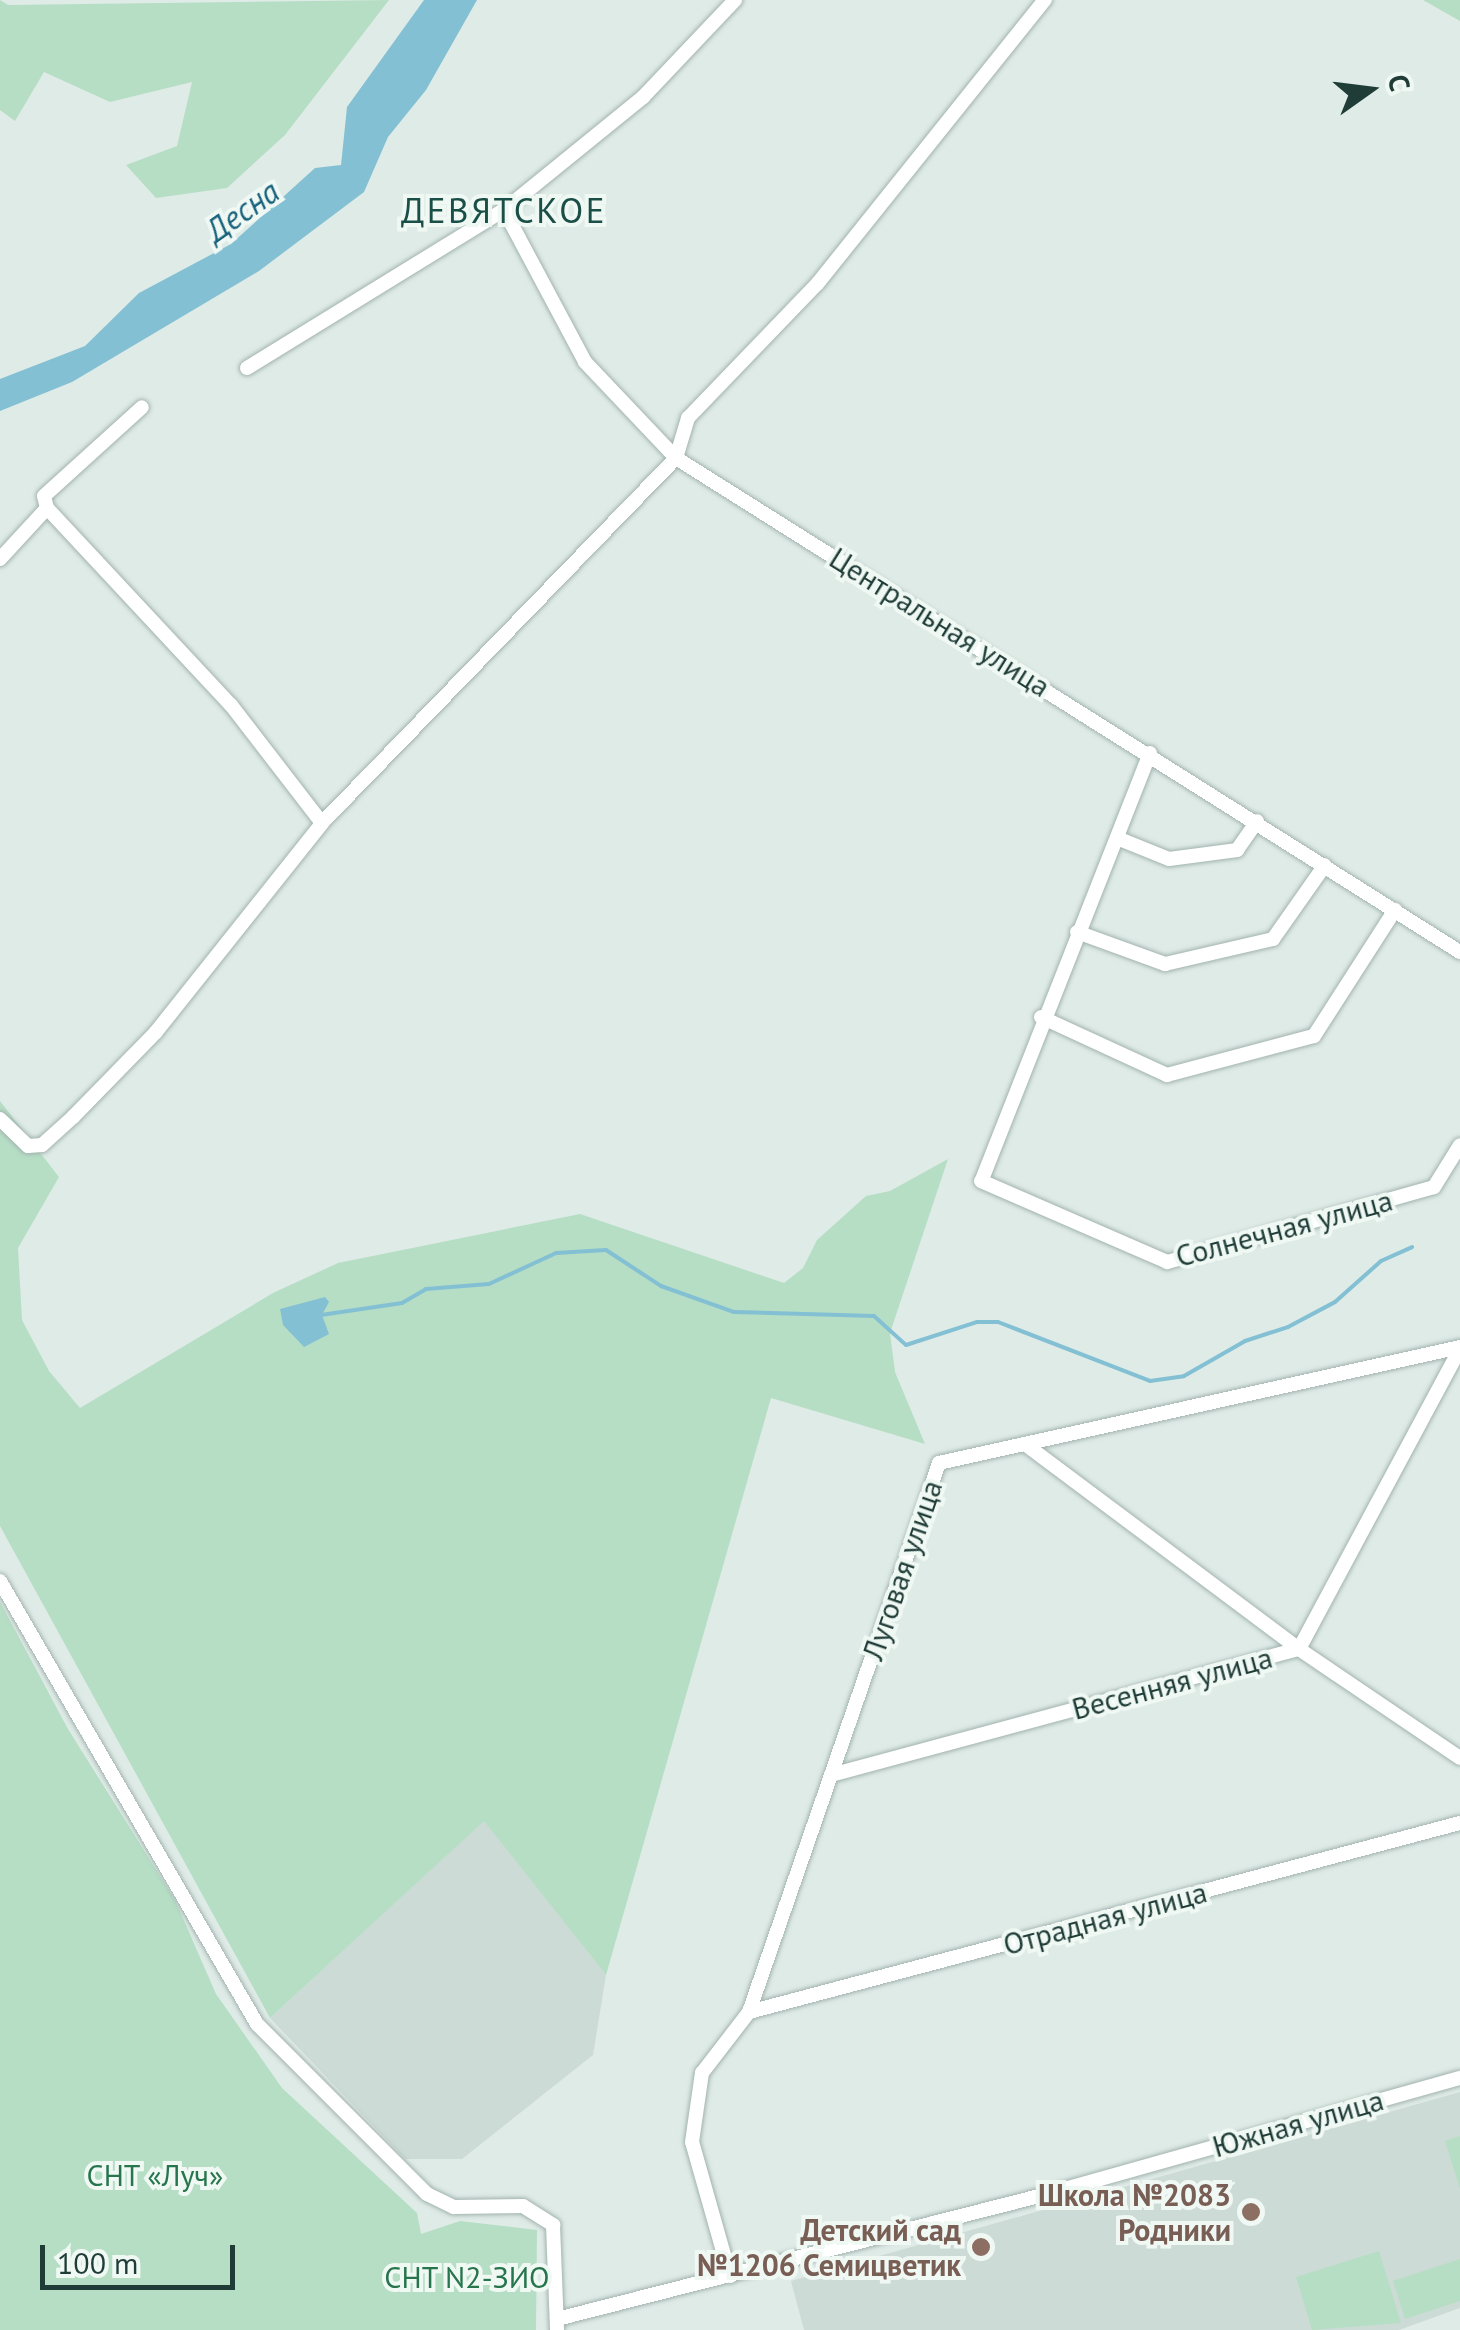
<!DOCTYPE html>
<meta charset="utf-8">
<style>
body{margin:0}
#map{position:relative;width:1460px;height:2330px;overflow:hidden;background:#dfebe7;font-family:"PT Sans",sans-serif}
div>[style]{position:absolute}
.built>*{inset:0;background:#cddbd6}
.green>*{inset:0;background:#b6dec5}
.water>*{inset:0;background:#83c0d4}
.stream>*{height:4px;margin:-2px;padding:0 2px;transform-origin:2px;border-radius:2px;background:#83c0d4}
.roads{filter:drop-shadow(0 0 2px #a2b3af) drop-shadow(0 0 2px #a2b3af)}
.street>*{height:14px;margin:-7px;padding:0 7px;transform-origin:7px;border-radius:7px;background:#fff}
.dots>*{width:28px;height:28px;translate:-50% -50%;box-sizing:border-box;border:5px solid #f0f8f4;border-radius:50%}
span{translate:-50% -50%;white-space:nowrap;text-align:center;line-height:1.15;-webkit-text-stroke:8px #f0f8f4;paint-order:stroke}
.street-label{font-size:30px;color:#1f3c37}
.park-label{font-size:30px;color:#27754d}
.education-label{font-size:30px;color:#785e54;font-weight:700}
.right{translate:-100% -50%;text-align:right}
.water-label{font-size:32px;color:#16617b;font-style:italic}
.quarter-label{font-size:35px;color:#1a4f47;letter-spacing:2.5px}
.north{position:absolute;left:1320px;top:40px;width:100px;height:100px;-webkit-text-stroke:8px #f0f8f4;paint-order:stroke;rotate:76deg;font-size:28px;font-weight:700;line-height:40px;text-align:center;color:#1f3c37}
.north::after{content:'';display:block;margin:auto;width:35px;height:45px;background:#1f3c37;clip-path:polygon(50% 0,100% 100%,50% 72%,0 100%)}
.scale{position:absolute;left:40px;top:2245px;width:195px;height:45px;box-sizing:border-box;border:5px solid #1f3c37;border-top:0;padding-left:12px;font-size:30px;line-height:35px;white-space:nowrap;color:#1f3c37;-webkit-text-stroke:8px #f0f8f4;paint-order:stroke}
</style>
<div id="map">
<div class="built">
<i style="clip-path:polygon(484px 1820px,606px 1975px,593px 2055px,462px 2159px,405px 2159px,270px 2018px)"></i>
<i style="clip-path:polygon(1460px 2092px,1460px 2308px,1399px 2330px,804px 2330px,791px 2281px)"></i>
</div>
<div class="green">
<i style="clip-path:polygon(0 0,8px 5px,389px 0,285px 135px,227px 188px,156px 198px,126px 165px,177px 146px,192px 82px,110px 102px,44px 72px,15px 121px,0 110px)"></i>
<i style="clip-path:polygon(1423px 0,1460px 0,1460px 21px)"></i>
<i style="clip-path:polygon(0 1101px,59px 1177px,18px 1248px,22px 1320px,49px 1371px,80px 1408px,273px 1293px,338px 1263px,580px 1214px,784px 1283px,803px 1268px,817px 1240px,866px 1196px,890px 1191px,948px 1159px,890px 1333px,895px 1372px,925px 1444px,771px 1398px,606px 1975px,484px 1821px,270px 2018px,0 1526px)"></i>
<i style="clip-path:polygon(0 1602px,68px 1729px,175px 1900px,216px 1994px,282px 2088px,417px 2213px,421px 2234px,460px 2221px,537px 2230px,536px 2330px,0 2330px)"></i>
<i style="clip-path:polygon(1460px 2136px,1460px 2189px,1445px 2141px)"></i>
<i style="clip-path:polygon(1379px 2251px,1401px 2323px,1312px 2330px,1296px 2277px)"></i>
<i style="clip-path:polygon(1460px 2259px,1460px 2301px,1405px 2319px,1393px 2281px)"></i>
</div>
<div class="water">
<i style="clip-path:polygon(424px 0,477px 0,426px 90px,388px 137px,364px 192px,259px 271px,72px 382px,0 411px,0 379px,85px 346px,139px 293px,231px 244px,315px 168px,341px 165px,347px 107px)"></i>
<i style="clip-path:polygon(325px 1297px,329px 1302px,322px 1315px,329px 1334px,304px 1347px,283px 1325px,280px 1309px)"></i>
</div>
<div class="stream">
<i style="left:321px;top:1315px;width:82px;rotate:-8.4deg"></i>
<i style="left:402px;top:1303px;width:28px;rotate:-30deg"></i>
<i style="left:426px;top:1289px;width:63px;rotate:-4.5deg"></i>
<i style="left:489px;top:1284px;width:74px;rotate:-24.8deg"></i>
<i style="left:556px;top:1253px;width:50px;rotate:-3.4deg"></i>
<i style="left:606px;top:1250px;width:66px;rotate:33.2deg"></i>
<i style="left:661px;top:1286px;width:77px;rotate:19.6deg"></i>
<i style="left:734px;top:1312px;width:140px;rotate:1.6deg"></i>
<i style="left:874px;top:1316px;width:43px;rotate:42.2deg"></i>
<i style="left:906px;top:1345px;width:75px;rotate:-17.9deg"></i>
<i style="left:977px;top:1322px;width:21px"></i>
<i style="left:998px;top:1322px;width:163px;rotate:21.2deg"></i>
<i style="left:1150px;top:1381px;width:34px;rotate:-8deg"></i>
<i style="left:1184px;top:1376px;width:70px;rotate:-29.8deg"></i>
<i style="left:1245px;top:1341px;width:45px;rotate:-18deg"></i>
<i style="left:1288px;top:1327px;width:53px;rotate:-28deg"></i>
<i style="left:1335px;top:1302px;width:62px;rotate:-41.7deg"></i>
<i style="left:1381px;top:1261px;width:34px;rotate:-24deg"></i>
</div>
<div class="roads">
<div class="street">
<i style="left:504px;top:210px;width:172px;rotate:61.9deg"></i>
<i style="left:585px;top:362px;width:132px;rotate:46.5deg"></i>
<i style="left:676px;top:458px;width:927px;rotate:32.22deg"></i>
<i style="left:247px;top:368px;width:302px;rotate:-31.6deg"></i>
<i style="left:504px;top:210px;width:179px;rotate:-39.1deg"></i>
<i style="left:643px;top:97px;width:134px;rotate:-46.5deg"></i>
<i style="left:47px;top:508px;width:12px;rotate:-104deg"></i>
<i style="left:44px;top:496px;width:132px;rotate:-42.2deg"></i>
<i style="left:0;top:559px;width:69px;rotate:-47.3deg"></i>
<i style="left:47px;top:508px;width:270px;rotate:47deg"></i>
<i style="left:231px;top:705px;width:149px;rotate:52.4deg"></i>
<i style="left:322px;top:823px;width:508px;rotate:-45.88deg"></i>
<i style="left:676px;top:458px;width:42px;rotate:-73.3deg"></i>
<i style="left:688px;top:418px;width:187px;rotate:-46.1deg"></i>
<i style="left:818px;top:283px;width:363px;rotate:-51.3deg"></i>
<i style="left:1150px;top:753px;width:460px;rotate:111.5deg"></i>
<i style="left:981px;top:1181px;width:203px;rotate:23.5deg"></i>
<i style="left:1167px;top:1262px;width:277px;rotate:-15.7deg"></i>
<i style="left:1434px;top:1187px;width:49px;rotate:-58.2deg"></i>
<i style="left:1117px;top:838px;width:56px;rotate:22deg"></i>
<i style="left:1169px;top:859px;width:69px;rotate:-7.5deg"></i>
<i style="left:1237px;top:850px;width:35px;rotate:-55deg"></i>
<i style="left:1077px;top:932px;width:94px;rotate:20deg"></i>
<i style="left:1165px;top:964px;width:111px;rotate:-13deg"></i>
<i style="left:1273px;top:939px;width:90px;rotate:-54.9deg"></i>
<i style="left:1041px;top:1017px;width:139px;rotate:24.7deg"></i>
<i style="left:1167px;top:1075px;width:152px;rotate:-14.9deg"></i>
<i style="left:1314px;top:1036px;width:150px;rotate:-57.3deg"></i>
<i style="left:0;top:1119px;width:39px;rotate:44deg"></i>
<i style="left:28px;top:1146px;width:14px;rotate:-4deg"></i>
<i style="left:42px;top:1145px;width:42px;rotate:-42.1deg"></i>
<i style="left:73px;top:1117px;width:119px;rotate:-45.7deg"></i>
<i style="left:156px;top:1032px;width:267px;rotate:-51.5deg"></i>
<i style="left:1025px;top:1444px;width:342px;rotate:36.8deg"></i>
<i style="left:1299px;top:1649px;width:194px;rotate:34.1deg"></i>
<i style="left:0;top:1581px;width:512px;rotate:59.88deg"></i>
<i style="left:257px;top:2024px;width:240px;rotate:45deg"></i>
<i style="left:427px;top:2194px;width:30px;rotate:26deg"></i>
<i style="left:454px;top:2207px;width:69px;rotate:-0.8deg"></i>
<i style="left:523px;top:2206px;width:36px;rotate:32deg"></i>
<i style="left:553px;top:2225px;width:105px;rotate:87.8deg"></i>
<i style="left:831px;top:1775px;width:485px;rotate:-15.1deg"></i>
<i style="left:1299px;top:1649px;width:340px;rotate:-61.8deg"></i>
<i style="left:749px;top:2012px;width:736px;rotate:-14.89deg"></i>
<i style="left:730px;top:2276px;width:139px;rotate:-105.8deg"></i>
<i style="left:692px;top:2142px;width:70px;rotate:-81.8deg"></i>
<i style="left:702px;top:2073px;width:77px;rotate:-52.4deg"></i>
<i style="left:749px;top:2012px;width:581px;rotate:-70.91deg"></i>
<i style="left:939px;top:1463px;width:534px;rotate:-12.55deg"></i>
<i style="left:557px;top:2319px;width:502px;rotate:-14.31deg"></i>
<i style="left:1043px;top:2195px;width:433px;rotate:-15.7deg"></i>
</div>
</div>
<div class="dots">
<i style="left:1251px;top:2212px;background:#8d6e63"></i>
<i style="left:981px;top:2247px;background:#8d6e63"></i>
</div>
<div class="street-label">
<span style="left:940px;top:622px;rotate:32deg">Центральная улица</span>
<span style="left:1284px;top:1228px;rotate:-15deg">Солнечная улица</span>
<span style="left:902px;top:1570px;rotate:-71deg">Луговая улица</span>
<span style="left:1172px;top:1683px;rotate:-15deg">Весенняя улица</span>
<span style="left:1105px;top:1918px;rotate:-15deg">Отрадная улица</span>
<span style="left:1298px;top:2123px;rotate:-16deg">Южная улица</span>
</div>
<div class="park-label">
<span style="left:155px;top:2175px">СНТ «Луч»</span>
<span style="left:467px;top:2277px">СНТ N2-ЗИО</span>
</div>
<div class="education-label">
<span class="right" style="left:1231px;top:2212px">Школа №2083<br>Родники</span>
<span class="right" style="left:961px;top:2247px">Детский сад<br>№1206 Семицветик</span>
</div>
<div class="water-label">
<span style="left:242px;top:211px;rotate:-35deg">Десна</span>
</div>
<div class="quarter-label">
<span style="left:504px;top:210px">ДЕВЯТСКОЕ</span>
</div>
<div class="north">С</div>
<div class="scale">100 m</div>
</div>
